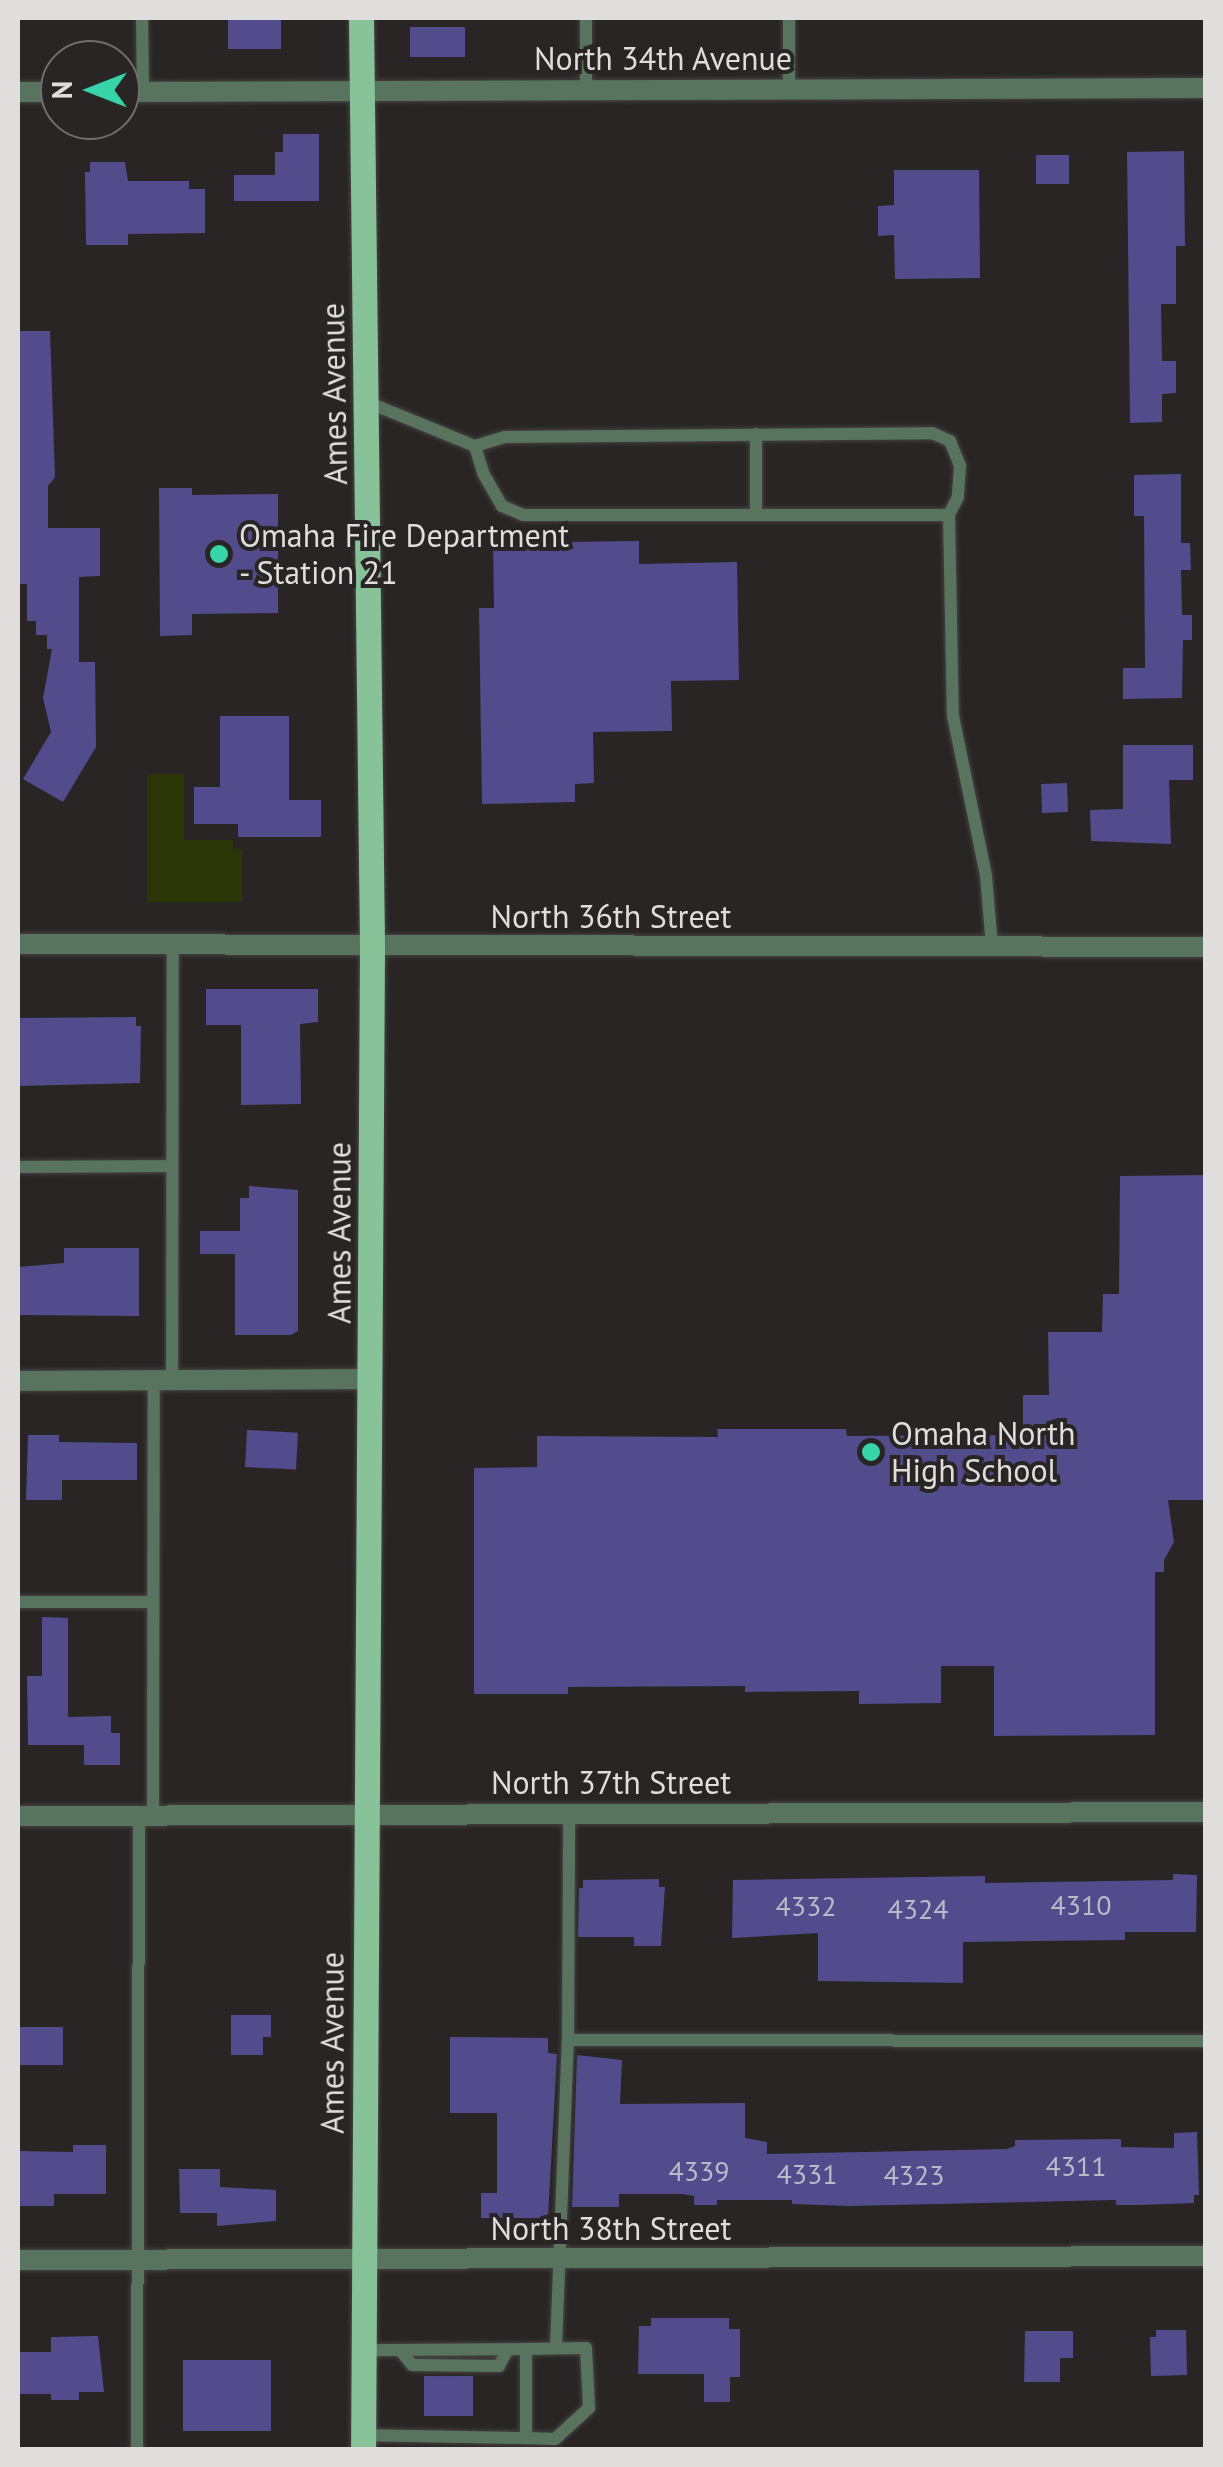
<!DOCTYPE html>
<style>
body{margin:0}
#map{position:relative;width:1223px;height:2467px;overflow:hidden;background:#282524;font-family:"PT Sans",sans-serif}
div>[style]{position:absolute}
.green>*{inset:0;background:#2b3606}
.building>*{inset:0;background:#534c8c;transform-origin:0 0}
.roads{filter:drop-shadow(0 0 2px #454342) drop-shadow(0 0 2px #454342)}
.service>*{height:12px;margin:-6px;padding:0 6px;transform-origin:6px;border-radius:6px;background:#58745f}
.minor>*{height:20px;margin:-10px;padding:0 10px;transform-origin:10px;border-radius:10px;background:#58745f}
.primary>*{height:25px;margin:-12.5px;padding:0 12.5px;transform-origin:12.5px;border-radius:12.5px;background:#87c298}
.dots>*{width:28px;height:28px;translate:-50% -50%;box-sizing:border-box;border:5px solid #282524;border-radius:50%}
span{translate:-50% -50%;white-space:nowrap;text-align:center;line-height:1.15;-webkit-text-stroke:8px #282524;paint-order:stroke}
.number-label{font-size:28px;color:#bcbac9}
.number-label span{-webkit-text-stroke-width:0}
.street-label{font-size:32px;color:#dfdedd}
.poi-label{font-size:32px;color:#dfdedd}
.left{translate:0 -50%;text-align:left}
.frame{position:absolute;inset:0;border:20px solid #dfdedd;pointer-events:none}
.north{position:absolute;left:40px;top:40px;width:100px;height:100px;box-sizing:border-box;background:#282524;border:2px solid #716f6e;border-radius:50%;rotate:270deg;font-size:28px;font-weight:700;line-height:40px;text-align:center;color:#dfdedd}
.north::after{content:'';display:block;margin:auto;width:35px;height:45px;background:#36d4a7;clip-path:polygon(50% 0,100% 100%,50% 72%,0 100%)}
</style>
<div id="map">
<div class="green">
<i style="clip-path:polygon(147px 774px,184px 774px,184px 840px,233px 840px,233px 849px,242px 849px,242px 902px,147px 902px)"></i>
</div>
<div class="building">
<i style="left:228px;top:18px;width:53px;height:31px"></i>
<i style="left:410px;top:27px;width:55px;height:30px"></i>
<i style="clip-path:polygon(283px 134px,319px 134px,319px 201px,234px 201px,234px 175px,275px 175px,275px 152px,283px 152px)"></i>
<i style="clip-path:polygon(1184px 151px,1185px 246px,1176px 246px,1176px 304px,1161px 304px,1162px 361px,1176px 361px,1176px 393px,1162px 394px,1162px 422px,1130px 423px,1127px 152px)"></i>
<i style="left:1036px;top:155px;width:33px;height:29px"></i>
<i style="clip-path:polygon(90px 162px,125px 162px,128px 181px,189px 181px,189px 189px,205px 189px,205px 233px,128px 234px,128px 245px,86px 245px,85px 172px,90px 172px)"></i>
<i style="clip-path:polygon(894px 170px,979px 170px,980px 278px,895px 279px,894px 235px,878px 236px,878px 206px,894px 205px)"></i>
<i style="clip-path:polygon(18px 331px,50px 331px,55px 477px,48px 486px,48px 528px,100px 528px,100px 576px,79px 577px,79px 662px,95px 662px,96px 747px,63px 802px,23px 779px,51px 732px,43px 698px,52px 649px,47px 649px,47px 635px,36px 635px,36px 621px,27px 621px,27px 584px,18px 584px)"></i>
<i style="clip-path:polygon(1181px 474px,1181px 543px,1190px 543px,1191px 570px,1181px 570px,1182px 615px,1192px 615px,1192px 640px,1183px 640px,1182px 698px,1123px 699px,1123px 668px,1145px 668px,1144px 516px,1134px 516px,1134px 475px)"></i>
<i style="clip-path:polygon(159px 488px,192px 488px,192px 495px,278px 494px,278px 613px,192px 614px,192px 635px,160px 636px)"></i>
<i style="clip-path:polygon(639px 541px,639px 564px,737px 562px,739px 680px,671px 681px,672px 731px,593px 732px,594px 783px,575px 784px,575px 802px,482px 804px,479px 608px,494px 608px,493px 543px)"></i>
<i style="clip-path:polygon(220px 716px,289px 716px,289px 800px,321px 800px,321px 837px,238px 837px,238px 824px,194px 824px,194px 787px,220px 787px)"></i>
<i style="clip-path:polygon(1123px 745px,1193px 745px,1193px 780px,1169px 780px,1171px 844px,1091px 841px,1090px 810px,1123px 809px)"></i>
<i style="left:1067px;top:783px;width:29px;height:26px;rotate:88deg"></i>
<i style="clip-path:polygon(206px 989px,318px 989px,318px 1022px,300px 1024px,301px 1104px,241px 1105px,241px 1025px,206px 1025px)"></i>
<i style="clip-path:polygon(136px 1017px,136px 1026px,141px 1026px,140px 1083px,18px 1086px,18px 1018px)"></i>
<i style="clip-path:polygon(1206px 1175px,1206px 1500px,1168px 1500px,1174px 1542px,1164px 1560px,1164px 1572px,1155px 1572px,1155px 1735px,994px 1736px,994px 1666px,941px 1666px,941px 1703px,859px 1704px,859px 1691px,745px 1692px,745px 1686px,568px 1687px,568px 1694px,474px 1694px,474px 1468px,537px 1467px,537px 1436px,718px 1437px,717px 1429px,846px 1429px,847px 1436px,1023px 1435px,1023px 1395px,1049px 1395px,1048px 1332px,1102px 1332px,1103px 1294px,1119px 1294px,1120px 1176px)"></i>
<i style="clip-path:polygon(249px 1186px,298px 1190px,298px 1331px,291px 1335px,235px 1335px,235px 1254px,200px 1254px,200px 1231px,240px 1231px,240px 1198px,249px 1198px)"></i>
<i style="clip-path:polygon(64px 1248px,139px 1248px,139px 1316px,18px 1315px,18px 1267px,64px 1263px)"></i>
<i style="left:247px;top:1430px;width:51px;height:37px;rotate:3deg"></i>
<i style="clip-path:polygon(28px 1435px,59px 1435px,59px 1442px,137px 1443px,137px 1480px,62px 1480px,62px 1500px,26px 1500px)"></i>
<i style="clip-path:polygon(42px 1617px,68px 1618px,68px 1717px,111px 1716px,111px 1733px,120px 1733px,120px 1765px,84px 1765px,84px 1745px,28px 1745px,27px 1676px,42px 1676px)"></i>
<i style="clip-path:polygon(1173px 1874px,1197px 1875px,1196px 1932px,1125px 1932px,1125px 1940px,963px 1942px,963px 1983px,818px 1981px,818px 1933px,732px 1938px,733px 1880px,985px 1876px,985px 1883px,1173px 1880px)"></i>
<i style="clip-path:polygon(659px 1879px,659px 1887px,665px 1887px,661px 1946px,634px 1946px,634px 1937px,578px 1937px,579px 1888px,583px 1888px,583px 1880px)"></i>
<i style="clip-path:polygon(231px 2015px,271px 2015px,271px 2037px,263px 2037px,263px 2055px,231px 2055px)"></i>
<i style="left:18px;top:2027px;width:45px;height:38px"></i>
<i style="clip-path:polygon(450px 2037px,548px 2038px,548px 2053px,557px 2054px,548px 2218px,481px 2218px,481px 2193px,497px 2193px,497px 2113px,450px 2113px)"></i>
<i style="clip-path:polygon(577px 2055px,622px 2060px,620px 2104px,745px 2103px,745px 2138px,767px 2142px,767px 2154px,1007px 2149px,1015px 2146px,1015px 2140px,1121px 2139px,1121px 2147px,1174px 2148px,1174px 2133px,1197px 2132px,1199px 2195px,1194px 2195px,1194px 2203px,1140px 2205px,1116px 2205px,1116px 2200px,849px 2206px,792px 2204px,792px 2200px,717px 2200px,717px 2205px,694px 2205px,694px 2196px,682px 2194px,619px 2194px,619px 2207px,572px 2207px)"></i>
<i style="clip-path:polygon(73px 2145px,106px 2145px,106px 2194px,54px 2194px,54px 2206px,20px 2206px,20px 2151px,73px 2152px)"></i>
<i style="clip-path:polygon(179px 2169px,220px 2169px,220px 2187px,276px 2190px,276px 2221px,217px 2226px,217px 2213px,180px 2213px)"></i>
<i style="clip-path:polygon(651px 2318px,729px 2318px,729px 2329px,740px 2329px,740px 2377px,730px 2377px,730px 2402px,704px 2402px,704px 2374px,638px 2374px,639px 2326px,651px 2326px)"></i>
<i style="clip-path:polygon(1156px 2330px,1186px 2330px,1187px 2375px,1151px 2376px,1150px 2337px,1156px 2337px)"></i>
<i style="clip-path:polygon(1025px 2331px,1073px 2331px,1073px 2358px,1060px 2358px,1060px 2382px,1024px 2382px)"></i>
<i style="clip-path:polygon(98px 2336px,104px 2392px,79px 2392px,79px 2400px,51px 2400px,51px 2394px,18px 2394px,18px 2352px,51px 2352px,51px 2337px)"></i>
<i style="left:183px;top:2360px;width:88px;height:71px"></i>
<i style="left:424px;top:2376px;width:49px;height:40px"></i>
</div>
<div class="roads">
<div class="service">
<i style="left:142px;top:18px;width:74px;rotate:89.2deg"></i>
<i style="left:586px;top:18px;width:70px;rotate:90deg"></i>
<i style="left:789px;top:87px;width:69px;rotate:-90deg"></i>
<i style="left:367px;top:402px;width:117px;rotate:22.2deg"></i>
<i style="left:475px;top:446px;width:28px;rotate:73deg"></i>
<i style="left:483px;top:473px;width:38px;rotate:60deg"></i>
<i style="left:502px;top:506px;width:23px;rotate:23deg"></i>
<i style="left:523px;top:515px;width:426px"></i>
<i style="left:949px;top:515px;width:201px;rotate:88.9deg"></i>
<i style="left:953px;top:716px;width:163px;rotate:78.3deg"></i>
<i style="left:986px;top:876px;width:70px;rotate:85.1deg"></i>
<i style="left:756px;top:434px;width:81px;rotate:90deg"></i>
<i style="left:475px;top:446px;width:31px;rotate:-17deg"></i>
<i style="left:505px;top:437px;width:427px;rotate:-0.5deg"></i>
<i style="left:932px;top:433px;width:20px;rotate:24deg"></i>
<i style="left:950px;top:441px;width:27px;rotate:68deg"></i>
<i style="left:960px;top:466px;width:31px;rotate:94deg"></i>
<i style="left:958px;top:497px;width:20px;rotate:117deg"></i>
<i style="left:18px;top:1167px;width:154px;rotate:-0.4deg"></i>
<i style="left:172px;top:1380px;width:434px;rotate:-89.9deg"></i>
<i style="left:18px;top:1602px;width:135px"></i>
<i style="left:153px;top:1815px;width:435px;rotate:-89.9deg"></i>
<i style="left:568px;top:2040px;width:638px;rotate:0.09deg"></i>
<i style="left:556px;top:2348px;width:308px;rotate:-87.8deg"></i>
<i style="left:568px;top:2040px;width:229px;rotate:-89.7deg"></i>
<i style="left:526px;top:2349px;width:60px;rotate:-1deg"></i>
<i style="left:586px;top:2348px;width:60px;rotate:87.1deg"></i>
<i style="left:589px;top:2408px;width:46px;rotate:137.6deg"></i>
<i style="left:555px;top:2439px;width:29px;rotate:-178deg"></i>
<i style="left:400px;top:2350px;width:19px;rotate:51deg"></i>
<i style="left:412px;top:2365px;width:87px;rotate:0.7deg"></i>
<i style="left:499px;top:2366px;width:19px;rotate:-62deg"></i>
<i style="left:363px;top:2435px;width:163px;rotate:1.1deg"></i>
<i style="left:526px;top:2438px;width:89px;rotate:-90deg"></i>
<i style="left:526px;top:2349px;width:162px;rotate:179.6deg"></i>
<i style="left:137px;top:2450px;width:635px;rotate:-89.82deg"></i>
</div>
<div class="minor">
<i style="left:18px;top:92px;width:42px"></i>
<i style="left:120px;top:92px;width:1086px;rotate:-0.21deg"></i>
<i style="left:18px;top:944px;width:1188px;rotate:0.14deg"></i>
<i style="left:18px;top:1381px;width:353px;rotate:-0.3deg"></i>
<i style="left:18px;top:1816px;width:1188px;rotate:-0.19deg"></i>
<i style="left:18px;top:2260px;width:1188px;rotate:-0.19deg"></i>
</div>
<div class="primary">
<i style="left:361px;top:18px;width:929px;rotate:89.32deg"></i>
<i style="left:372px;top:947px;width:1503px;rotate:90.34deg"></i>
</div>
</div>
<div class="dots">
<i style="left:219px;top:554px;background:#36d4a7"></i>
<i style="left:871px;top:1452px;background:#36d4a7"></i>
</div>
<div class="number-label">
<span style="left:1081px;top:1905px">4310</span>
<span style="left:806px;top:1906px">4332</span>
<span style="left:918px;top:1909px">4324</span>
<span style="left:1076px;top:2166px">4311</span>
<span style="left:699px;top:2171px">4339</span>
<span style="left:807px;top:2174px">4331</span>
<span style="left:914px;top:2175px">4323</span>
</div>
<div class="street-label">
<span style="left:663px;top:58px">North 34th Avenue</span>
<span style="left:334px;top:394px;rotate:-91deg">Ames Avenue</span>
<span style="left:611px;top:916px">North 36th Street</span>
<span style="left:339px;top:1233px;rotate:-90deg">Ames Avenue</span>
<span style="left:611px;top:1782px">North 37th Street</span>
<span style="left:332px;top:2043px;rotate:-90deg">Ames Avenue</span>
<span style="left:611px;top:2228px">North 38th Street</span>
</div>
<div class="poi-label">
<span class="left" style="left:239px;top:554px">Omaha Fire Department<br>- Station 21</span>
<span class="left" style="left:891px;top:1452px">Omaha North<br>High School</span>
</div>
<div class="frame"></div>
<div class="north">N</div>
</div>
